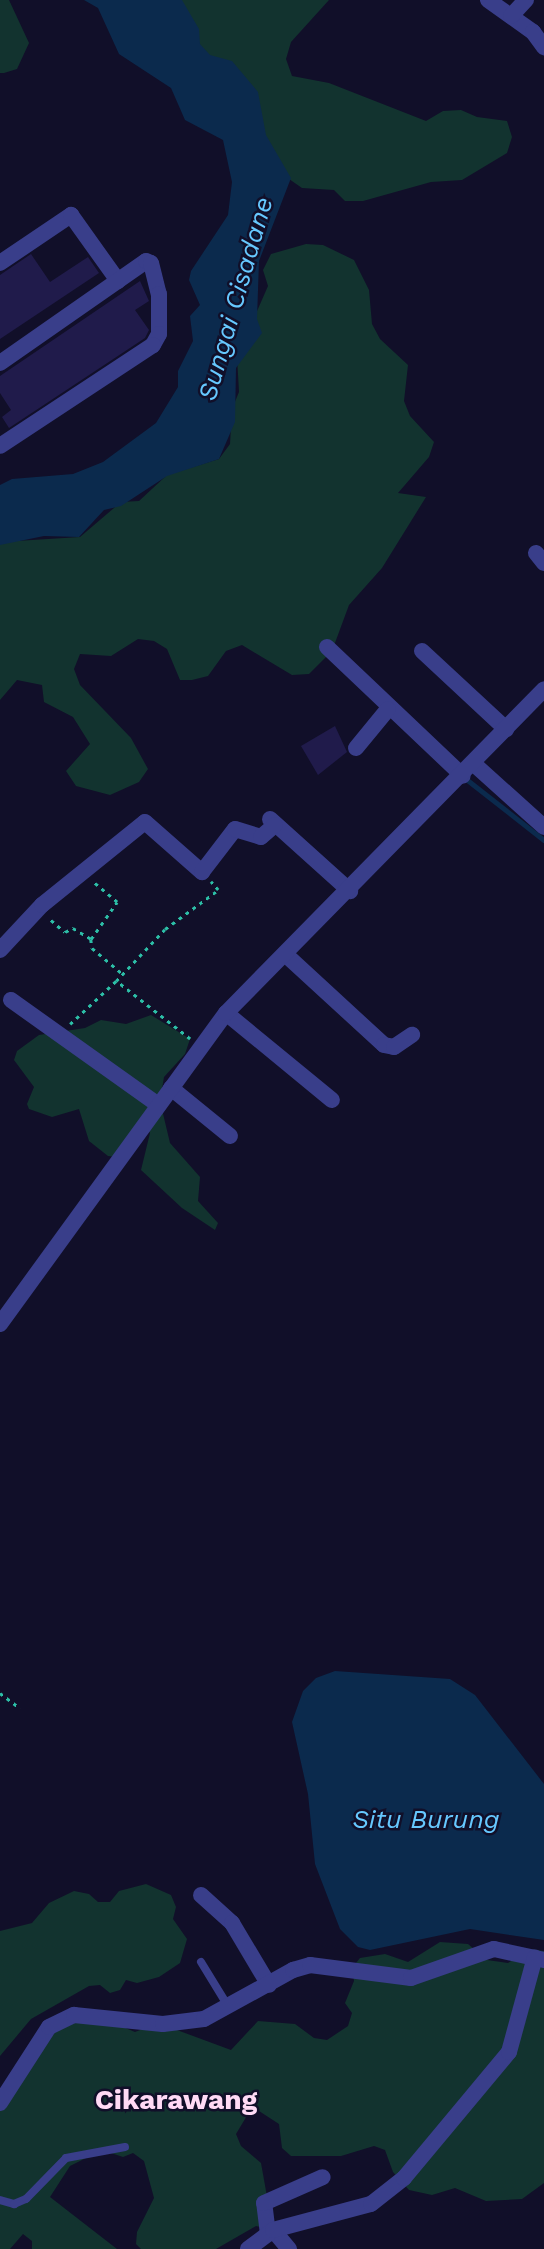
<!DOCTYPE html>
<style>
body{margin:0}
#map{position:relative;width:544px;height:2249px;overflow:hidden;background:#110f29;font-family:"Work Sans",sans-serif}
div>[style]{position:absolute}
.green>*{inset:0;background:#12332f}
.water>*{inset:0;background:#0b2a4d}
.stream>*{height:4.5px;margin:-2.25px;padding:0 2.25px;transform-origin:2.25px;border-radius:2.25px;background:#0b2a4d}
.building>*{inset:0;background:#201b4b}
.path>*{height:2.5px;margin-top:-1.25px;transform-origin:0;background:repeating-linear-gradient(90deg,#2cbfa7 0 3.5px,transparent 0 8.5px)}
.lane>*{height:8px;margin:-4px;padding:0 4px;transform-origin:4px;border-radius:4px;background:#393e8a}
.street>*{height:16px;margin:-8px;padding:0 8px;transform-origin:8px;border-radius:8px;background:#393e8a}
span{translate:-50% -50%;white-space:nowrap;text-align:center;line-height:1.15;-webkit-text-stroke:5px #110f29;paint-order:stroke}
.water-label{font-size:26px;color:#66c8ff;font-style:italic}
.quarter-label{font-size:28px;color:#ffdaf5;font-weight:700}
</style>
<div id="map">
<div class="green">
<i style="clip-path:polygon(0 0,9px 0,29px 43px,17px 69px,4px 73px,0 73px)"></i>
<i style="clip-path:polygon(177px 0,329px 0,291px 42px,286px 59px,292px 76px,329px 83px,426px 121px,443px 111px,461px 110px,477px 117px,507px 121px,512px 137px,507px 153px,462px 180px,431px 182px,363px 201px,345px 201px,334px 190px,302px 188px,289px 179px,207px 58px)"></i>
<i style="clip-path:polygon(306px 244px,323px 245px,354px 260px,369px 290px,372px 324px,380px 339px,408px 365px,404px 401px,410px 416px,434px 442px,429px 457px,398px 493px,426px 497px,382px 568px,349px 605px,332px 651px,309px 674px,292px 675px,242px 645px,226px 651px,208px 676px,192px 680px,180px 680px,167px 649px,154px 641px,138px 639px,111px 656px,80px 654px,74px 669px,80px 685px,131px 738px,148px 769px,139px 782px,110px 795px,76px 786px,66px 771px,90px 744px,73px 717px,44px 702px,42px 685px,17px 680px,0 700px,0 542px,80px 537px,121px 502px,139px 501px,167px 475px,219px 459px,230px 444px,232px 409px,239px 392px,237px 357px,268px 286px,263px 270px,271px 254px)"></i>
<i style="clip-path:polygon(151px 1015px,190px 1039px,185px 1054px,164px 1077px,160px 1101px,170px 1143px,200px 1177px,198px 1201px,218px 1223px,215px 1230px,182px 1208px,141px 1170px,150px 1133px,146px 1126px,116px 1157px,108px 1156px,89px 1141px,79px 1109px,52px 1117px,29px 1109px,27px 1104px,34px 1087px,14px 1060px,17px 1051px,39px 1035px,85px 1028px,101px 1020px,126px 1024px)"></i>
<i style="clip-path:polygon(146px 1884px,171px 1895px,176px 1907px,173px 1919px,187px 1939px,180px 1963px,159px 1977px,137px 1983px,126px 1980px,120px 1990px,110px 1993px,100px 1985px,89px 1986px,31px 2019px,0 2056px,0 1931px,32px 1923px,49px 1903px,74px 1891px,89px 1894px,98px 1902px,110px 1902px,119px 1891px)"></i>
<i style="clip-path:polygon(440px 1942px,468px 1944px,487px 1960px,508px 1963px,530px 1949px,544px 1951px,544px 2183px,522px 2199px,486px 2201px,455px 2188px,432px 2195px,409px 2190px,393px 2172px,385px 2150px,374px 2146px,341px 2156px,291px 2156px,282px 2148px,279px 2124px,259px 2111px,248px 2114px,236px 2134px,241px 2146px,261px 2163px,273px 2230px,256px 2226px,216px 2249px,141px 2249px,136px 2244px,137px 2232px,154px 2198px,144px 2161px,133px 2153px,123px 2157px,102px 2150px,70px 2166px,50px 2197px,117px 2249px,32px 2249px,32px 2241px,23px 2234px,10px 2249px,0 2249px,0 2101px,60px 2026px,99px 2017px,135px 2032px,158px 2023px,231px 2050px,258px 2021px,295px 2024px,314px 2038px,327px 2040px,348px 2026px,352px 2013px,345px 2003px,354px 1981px,352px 1968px,360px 1958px,385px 1954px,408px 1962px)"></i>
</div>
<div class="water">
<i style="clip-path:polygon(84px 0,182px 0,199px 29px,200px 44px,210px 55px,232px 61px,258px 92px,266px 135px,291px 178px,259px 261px,257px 319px,262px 333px,236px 368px,235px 422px,219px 459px,167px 476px,121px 506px,104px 510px,79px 537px,44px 536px,0 545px,0 485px,12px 479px,73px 474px,103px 462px,156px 423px,178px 387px,178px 371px,193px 341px,190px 316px,200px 305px,189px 280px,191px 271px,228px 215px,232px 182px,223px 140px,185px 120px,171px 88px,119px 54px,98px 8px)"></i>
<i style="clip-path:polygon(335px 1671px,450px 1679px,475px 1695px,544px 1784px,544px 1940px,470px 1929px,370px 1950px,358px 1947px,340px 1929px,315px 1864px,308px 1794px,292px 1722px,303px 1691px,316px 1678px)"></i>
</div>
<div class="stream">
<i style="left:465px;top:778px;width:100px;rotate:38.1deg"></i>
</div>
<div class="building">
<i style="clip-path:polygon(31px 254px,50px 282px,88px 257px,99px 273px,0 339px,0 275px)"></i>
<i style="clip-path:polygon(140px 281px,149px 301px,135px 310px,149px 330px,145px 338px,9px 428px,2px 417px,11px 410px,0 393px,0 376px)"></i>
<i style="clip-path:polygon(335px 726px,347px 752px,318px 775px,301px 746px)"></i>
</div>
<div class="path">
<i style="left:51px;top:920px;width:18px;rotate:41deg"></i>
<i style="left:65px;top:932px;width:9px;rotate:-27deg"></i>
<i style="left:73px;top:928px;width:21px;rotate:31deg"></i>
<i style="left:91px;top:939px;width:9px;rotate:84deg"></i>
<i style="left:92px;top:948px;width:42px;rotate:40.2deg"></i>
<i style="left:91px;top:939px;width:45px;rotate:-54.9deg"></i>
<i style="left:117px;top:902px;width:31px;rotate:-140deg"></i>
<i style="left:70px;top:1024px;width:63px;rotate:-43.1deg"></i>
<i style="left:190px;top:1039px;width:94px;rotate:-141.9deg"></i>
<i style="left:116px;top:981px;width:71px;rotate:-46.7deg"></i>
<i style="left:165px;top:929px;width:66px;rotate:-36.3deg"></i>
<i style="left:218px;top:890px;width:11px;rotate:-131deg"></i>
<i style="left:0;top:1693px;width:25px;rotate:37deg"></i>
</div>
<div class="lane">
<i style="left:201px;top:1962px;width:52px;rotate:58.5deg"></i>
<i style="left:0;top:2200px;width:15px;rotate:16deg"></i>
<i style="left:14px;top:2204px;width:13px;rotate:-23deg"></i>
<i style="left:26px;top:2199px;width:57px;rotate:-45.7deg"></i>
<i style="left:66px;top:2158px;width:60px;rotate:-10.6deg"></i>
</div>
<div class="street">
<i style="left:488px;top:0;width:55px;rotate:35.4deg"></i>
<i style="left:533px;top:32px;width:19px;rotate:54deg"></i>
<i style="left:511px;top:16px;width:22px;rotate:-47deg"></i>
<i style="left:0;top:263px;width:86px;rotate:-34.1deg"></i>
<i style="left:71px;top:215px;width:81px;rotate:54.5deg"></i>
<i style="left:0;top:363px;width:178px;rotate:-34.9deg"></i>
<i style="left:146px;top:261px;width:5px;rotate:22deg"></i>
<i style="left:151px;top:263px;width:32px;rotate:76deg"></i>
<i style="left:159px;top:294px;width:40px;rotate:90deg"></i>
<i style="left:159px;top:334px;width:13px;rotate:119deg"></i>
<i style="left:153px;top:345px;width:183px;rotate:146.6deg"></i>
<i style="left:536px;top:553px;width:13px;rotate:51deg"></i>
<i style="left:327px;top:647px;width:187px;rotate:43.5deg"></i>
<i style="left:422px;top:651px;width:115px;rotate:42.9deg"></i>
<i style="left:356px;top:748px;width:50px;rotate:-50.6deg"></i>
<i style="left:474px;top:764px;width:94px;rotate:42deg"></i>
<i style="left:270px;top:819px;width:108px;rotate:42deg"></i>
<i style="left:0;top:950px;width:62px;rotate:-47deg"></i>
<i style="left:42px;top:905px;width:132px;rotate:-38.9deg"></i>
<i style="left:145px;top:822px;width:76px;rotate:41.3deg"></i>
<i style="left:202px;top:872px;width:54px;rotate:-52.5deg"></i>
<i style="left:235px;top:829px;width:27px;rotate:17deg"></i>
<i style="left:261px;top:837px;width:18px;rotate:-41deg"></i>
<i style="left:285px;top:954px;width:134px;rotate:42.6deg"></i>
<i style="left:384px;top:1045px;width:10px;rotate:11deg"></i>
<i style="left:394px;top:1047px;width:22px;rotate:-34deg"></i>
<i style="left:11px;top:1000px;width:181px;rotate:35.5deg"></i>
<i style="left:226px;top:1013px;width:137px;rotate:39.4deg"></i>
<i style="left:171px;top:1088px;width:76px;rotate:39.1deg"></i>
<i style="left:0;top:1324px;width:384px;rotate:-54deg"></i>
<i style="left:226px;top:1013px;width:454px;rotate:-45.5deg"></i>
<i style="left:201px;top:1895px;width:42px;rotate:42.1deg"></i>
<i style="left:232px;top:1923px;width:72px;rotate:59.2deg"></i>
<i style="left:0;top:2103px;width:90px;rotate:-57.2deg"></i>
<i style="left:49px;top:2027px;width:28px;rotate:-26deg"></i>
<i style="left:74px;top:2015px;width:89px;rotate:5.8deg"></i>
<i style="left:163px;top:2024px;width:41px;rotate:-7deg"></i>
<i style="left:204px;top:2019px;width:102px;rotate:-28.8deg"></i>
<i style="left:293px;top:1970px;width:18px;rotate:-16deg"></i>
<i style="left:310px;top:1965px;width:102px;rotate:7.3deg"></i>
<i style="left:411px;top:1978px;width:88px;rotate:-19.3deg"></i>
<i style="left:494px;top:1949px;width:51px;rotate:12.4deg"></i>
<i style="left:273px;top:2230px;width:25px;rotate:50deg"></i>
<i style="left:268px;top:2234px;width:31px;rotate:-97deg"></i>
<i style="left:264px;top:2203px;width:64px;rotate:-23.8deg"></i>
<i style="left:248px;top:2249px;width:31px;rotate:-37deg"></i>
<i style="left:273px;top:2230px;width:101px;rotate:-14.9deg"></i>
<i style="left:371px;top:2204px;width:42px;rotate:-38.2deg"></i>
<i style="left:404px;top:2178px;width:164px;rotate:-50.2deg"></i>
<i style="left:509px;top:2052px;width:98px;rotate:-74.7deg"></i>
</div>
<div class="water-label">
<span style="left:236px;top:299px;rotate:-74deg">Sungai Cisadane</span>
<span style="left:426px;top:1820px">Situ Burung</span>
</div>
<div class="quarter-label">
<span style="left:176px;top:2100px">Cikarawang</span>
</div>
</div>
